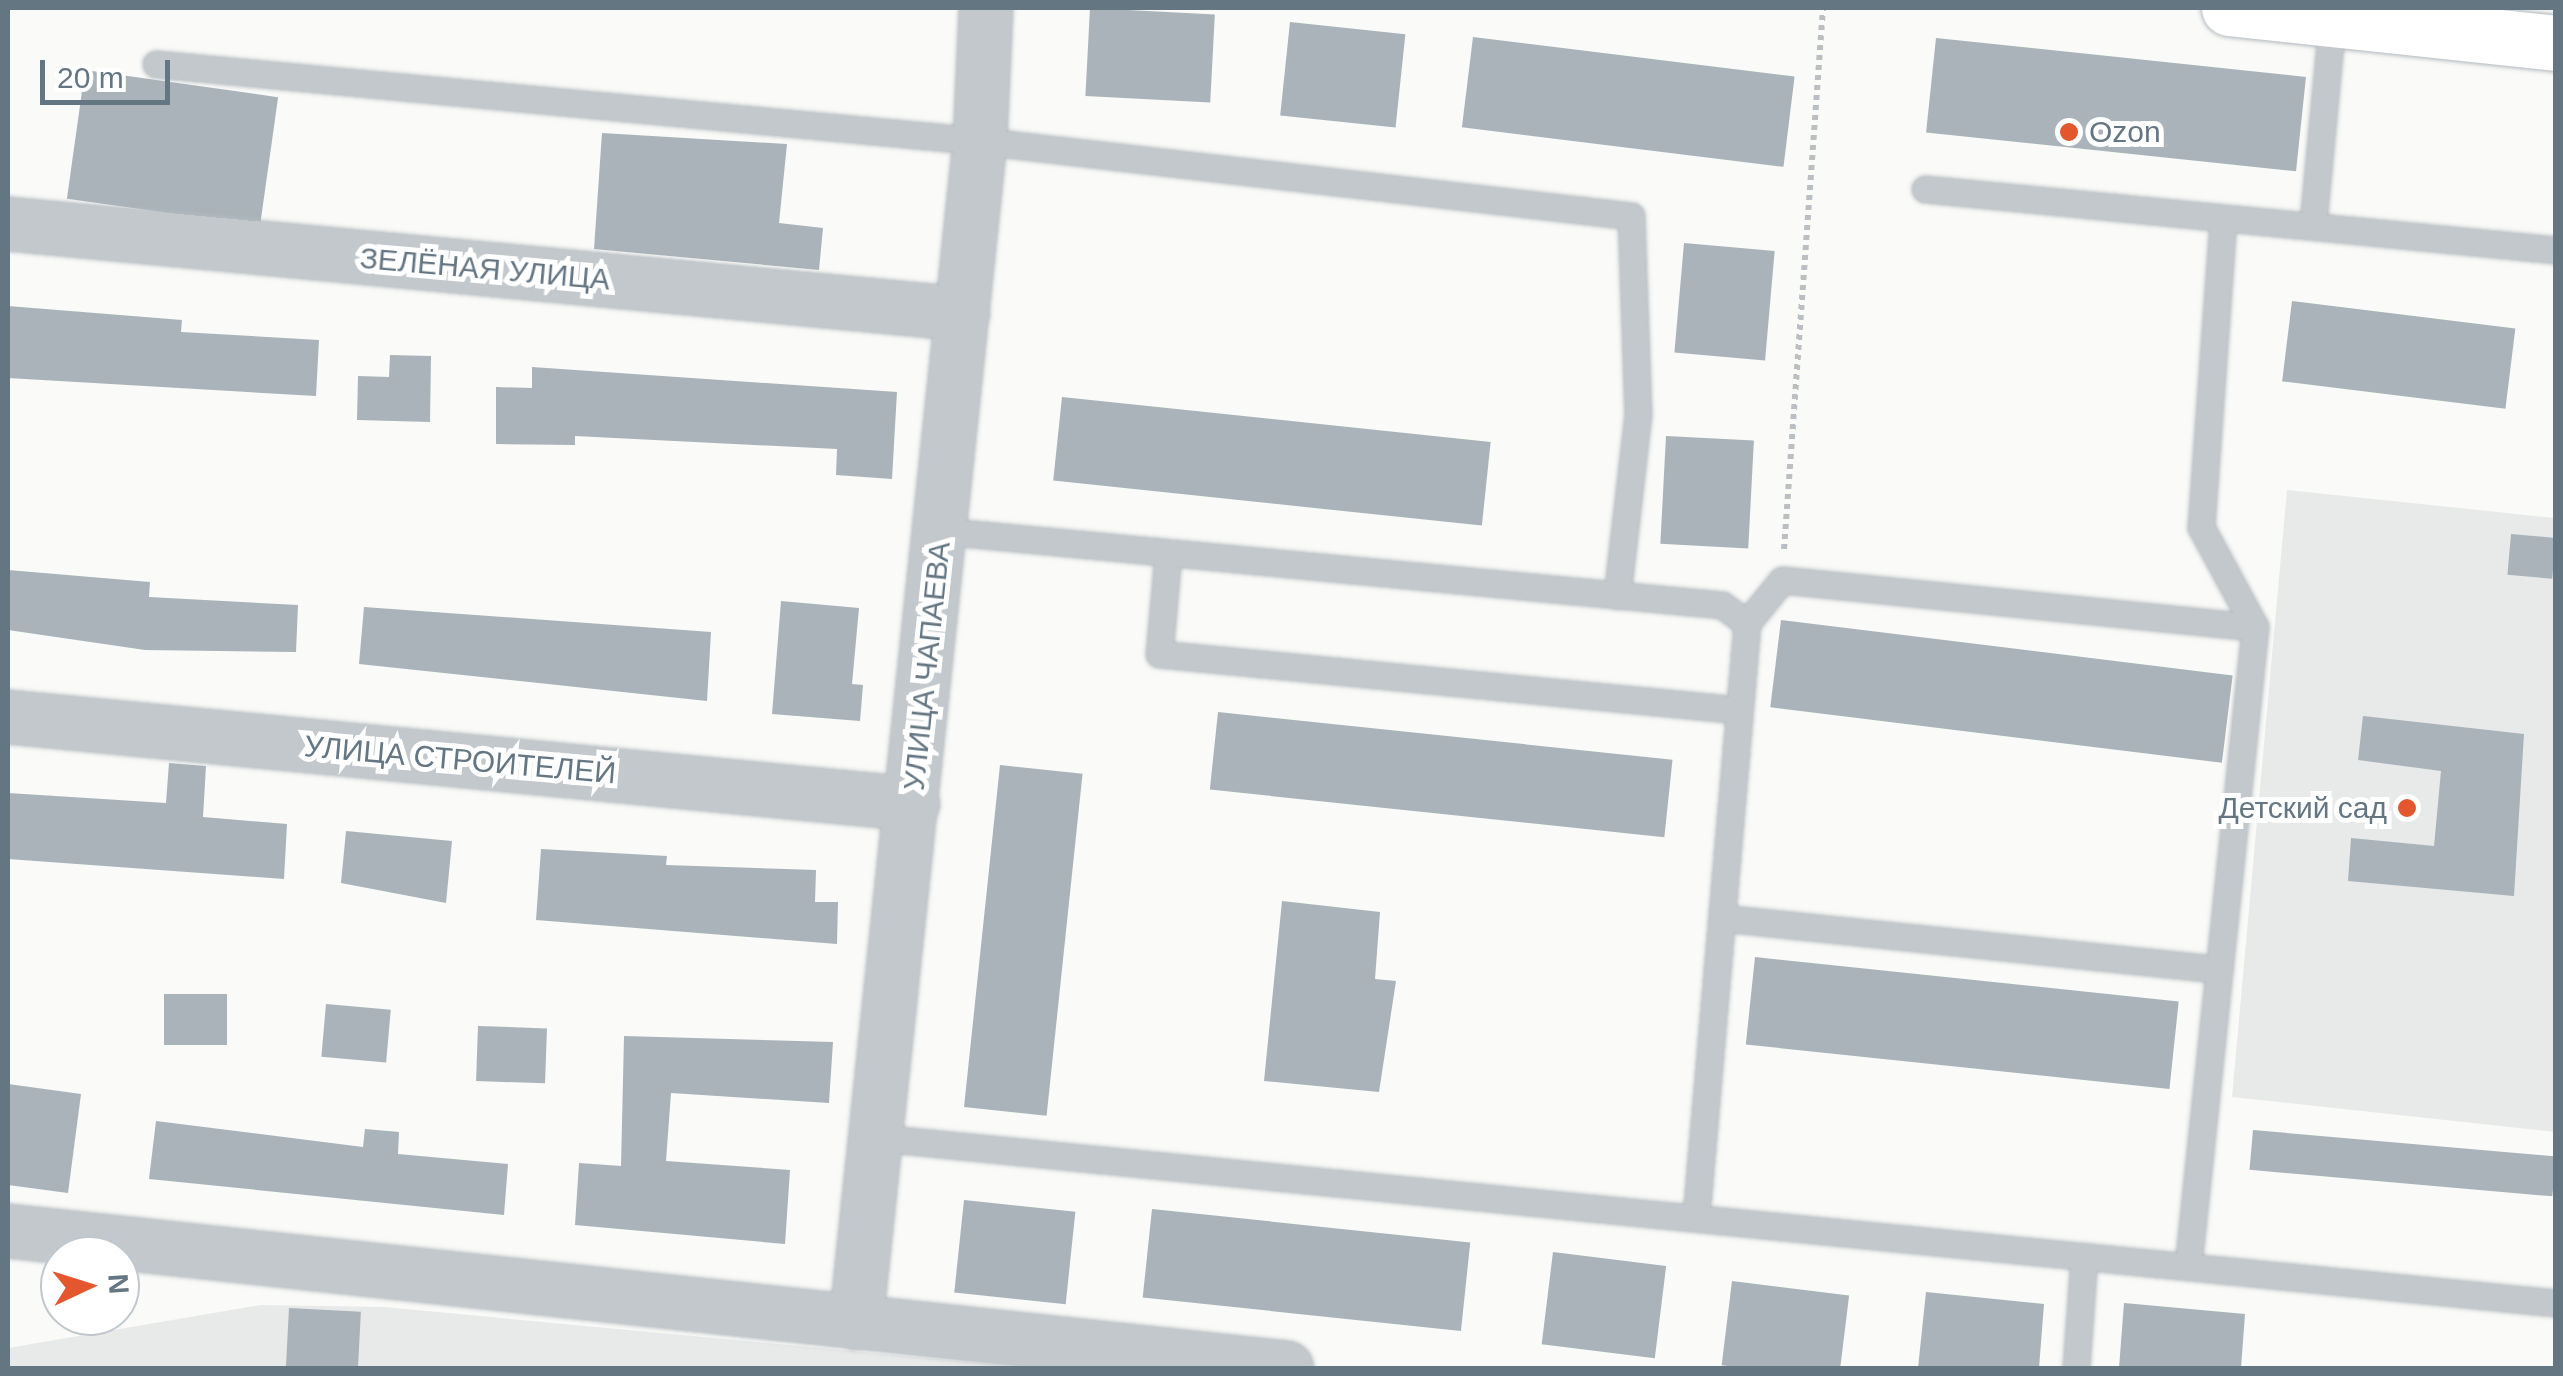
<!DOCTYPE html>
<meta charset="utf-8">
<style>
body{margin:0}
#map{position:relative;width:2563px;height:1376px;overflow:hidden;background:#fafaf8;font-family:Helvetica,sans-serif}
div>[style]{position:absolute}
.built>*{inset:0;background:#e8e9e9}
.building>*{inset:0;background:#aab3b9;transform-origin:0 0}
.path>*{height:6px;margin-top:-3px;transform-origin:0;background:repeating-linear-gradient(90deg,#bbbfc2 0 5px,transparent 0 10px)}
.roads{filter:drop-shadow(0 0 2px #b3babf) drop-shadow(0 0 2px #b3babf)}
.lane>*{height:25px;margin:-12.5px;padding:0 12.5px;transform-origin:12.5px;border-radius:12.5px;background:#c3c8cc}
.street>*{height:52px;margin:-26px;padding:0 26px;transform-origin:26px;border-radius:26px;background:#c3c8cc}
.secondary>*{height:55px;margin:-27.5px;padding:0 27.5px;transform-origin:27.5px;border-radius:27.5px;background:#fff}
.dots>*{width:28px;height:28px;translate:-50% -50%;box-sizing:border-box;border:5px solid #fff;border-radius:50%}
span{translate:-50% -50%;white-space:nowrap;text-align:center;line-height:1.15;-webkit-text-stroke:10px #fff;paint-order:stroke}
.poi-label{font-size:30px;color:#657683}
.left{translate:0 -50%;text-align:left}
.right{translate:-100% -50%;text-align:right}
.street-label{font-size:30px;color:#657683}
.frame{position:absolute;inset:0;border:10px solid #657683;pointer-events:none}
.north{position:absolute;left:40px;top:1236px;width:100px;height:100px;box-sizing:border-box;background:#fff;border:2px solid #c1c8cd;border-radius:50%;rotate:86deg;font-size:28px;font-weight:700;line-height:40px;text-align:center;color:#657683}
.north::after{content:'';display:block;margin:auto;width:35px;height:45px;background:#e4572e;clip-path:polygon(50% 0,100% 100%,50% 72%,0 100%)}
.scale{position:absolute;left:40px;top:60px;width:130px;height:45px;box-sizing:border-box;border:5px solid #657683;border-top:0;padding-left:12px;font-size:30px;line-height:35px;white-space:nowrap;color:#657683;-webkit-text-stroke:8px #fff;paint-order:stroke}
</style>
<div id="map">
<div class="built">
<i style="clip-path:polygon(2287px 490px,2555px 518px,2555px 1132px,2232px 1097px)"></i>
<i style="clip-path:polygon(261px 1305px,384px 1307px,1032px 1368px,8px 1368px,8px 1348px)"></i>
</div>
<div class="building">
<i style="left:1090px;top:8px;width:125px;height:88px;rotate:3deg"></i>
<i style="left:1290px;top:22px;width:116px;height:94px;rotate:6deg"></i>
<i style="left:1473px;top:37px;width:324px;height:91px;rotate:7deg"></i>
<i style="left:1936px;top:38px;width:372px;height:95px;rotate:6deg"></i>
<i style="left:85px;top:70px;width:195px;height:130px;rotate:8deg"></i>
<i style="clip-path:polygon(602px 133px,787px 144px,779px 223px,823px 228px,819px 270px,594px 249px)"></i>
<i style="left:1684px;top:243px;width:91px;height:110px;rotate:5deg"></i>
<i style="left:2292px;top:301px;width:225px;height:81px;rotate:7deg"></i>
<i style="clip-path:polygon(8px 306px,182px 320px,181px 332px,319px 340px,316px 396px,8px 378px)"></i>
<i style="clip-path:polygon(390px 355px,431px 356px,430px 422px,357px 420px,358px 376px,389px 377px)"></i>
<i style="clip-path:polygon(532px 367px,897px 392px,892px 479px,836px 475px,837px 449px,575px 436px,575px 445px,496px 444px,496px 387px,532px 388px)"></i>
<i style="left:1062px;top:397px;width:431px;height:84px;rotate:6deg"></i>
<i style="left:1666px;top:436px;width:88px;height:108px;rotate:3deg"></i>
<i style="left:2511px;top:534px;width:45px;height:41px;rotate:5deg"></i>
<i style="clip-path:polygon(8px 570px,150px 582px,149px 597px,298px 605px,296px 652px,145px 650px,8px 630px)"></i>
<i style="clip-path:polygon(781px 601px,859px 608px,852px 684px,863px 685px,860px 721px,772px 714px)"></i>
<i style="clip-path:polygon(364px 607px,711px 632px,707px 701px,359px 664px)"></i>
<i style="left:1781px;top:620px;width:455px;height:88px;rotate:7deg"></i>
<i style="left:1218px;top:712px;width:457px;height:78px;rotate:6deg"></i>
<i style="clip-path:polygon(2363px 716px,2524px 734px,2514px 896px,2348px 881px,2351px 838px,2434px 846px,2441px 771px,2358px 760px)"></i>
<i style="clip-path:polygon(169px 763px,206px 766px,203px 817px,287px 824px,284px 879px,8px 859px,8px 793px,166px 803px)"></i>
<i style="left:1000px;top:765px;width:83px;height:344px;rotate:6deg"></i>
<i style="clip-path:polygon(346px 831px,452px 841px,446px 903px,341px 883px)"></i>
<i style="clip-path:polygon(541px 849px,667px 856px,666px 865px,816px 870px,815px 902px,838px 902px,837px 944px,536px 920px)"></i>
<i style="clip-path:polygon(1282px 901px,1380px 912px,1375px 979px,1396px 981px,1379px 1092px,1264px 1081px)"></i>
<i style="left:1755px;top:957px;width:426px;height:88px;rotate:6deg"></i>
<i style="left:164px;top:994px;width:63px;height:51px"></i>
<i style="left:326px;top:1004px;width:65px;height:53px;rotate:5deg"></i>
<i style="left:478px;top:1026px;width:69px;height:55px;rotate:2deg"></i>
<i style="clip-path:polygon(624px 1036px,833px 1042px,829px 1103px,671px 1093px,666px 1161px,790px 1170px,785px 1244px,575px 1225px,579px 1163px,621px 1166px)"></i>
<i style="clip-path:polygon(8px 1084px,81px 1094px,68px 1193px,8px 1185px)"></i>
<i style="clip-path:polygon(156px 1121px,363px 1147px,365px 1129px,399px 1132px,398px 1154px,508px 1164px,504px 1215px,149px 1179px)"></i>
<i style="left:2253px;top:1130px;width:304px;height:40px;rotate:5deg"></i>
<i style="left:964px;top:1200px;width:112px;height:93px;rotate:6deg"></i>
<i style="left:1152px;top:1209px;width:320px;height:89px;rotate:6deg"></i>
<i style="left:1553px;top:1252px;width:114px;height:93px;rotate:7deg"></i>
<i style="left:1732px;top:1281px;width:118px;height:85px;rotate:7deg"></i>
<i style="clip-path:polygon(1926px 1292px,2044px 1304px,2039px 1368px,1918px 1368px)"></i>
<i style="clip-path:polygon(2124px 1303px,2245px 1314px,2241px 1368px,2119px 1368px)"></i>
<i style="left:289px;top:1308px;width:72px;height:60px;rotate:3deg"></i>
</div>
<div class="path">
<i style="left:1784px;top:549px;width:542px;rotate:-85.88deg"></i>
</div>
<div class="roads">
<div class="lane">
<i style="left:156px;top:64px;width:828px;rotate:5.34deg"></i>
<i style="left:980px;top:141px;width:655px;rotate:6.57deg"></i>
<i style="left:1631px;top:216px;width:198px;rotate:88deg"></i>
<i style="left:1638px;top:414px;width:183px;rotate:96.6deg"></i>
<i style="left:1925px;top:189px;width:634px;rotate:5.52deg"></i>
<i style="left:2313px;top:223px;width:212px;rotate:-84.6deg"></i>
<i style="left:941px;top:531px;width:784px;rotate:5.41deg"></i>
<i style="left:1722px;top:605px;width:31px;rotate:36deg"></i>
<i style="left:1168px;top:554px;width:100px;rotate:95.1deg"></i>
<i style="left:1159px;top:654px;width:583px;rotate:5.51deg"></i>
<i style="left:1722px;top:918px;width:500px;rotate:5.9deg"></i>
<i style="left:879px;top:1138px;width:1685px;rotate:5.62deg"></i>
<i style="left:1696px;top:1217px;width:596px;rotate:-85.09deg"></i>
<i style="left:1747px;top:623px;width:55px;rotate:-50.9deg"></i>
<i style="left:1782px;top:580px;width:475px;rotate:5.7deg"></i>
<i style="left:2188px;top:1266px;width:643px;rotate:-84.01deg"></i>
<i style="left:2255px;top:627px;width:114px;rotate:-118.4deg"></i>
<i style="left:2201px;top:527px;width:308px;rotate:-85.9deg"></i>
<i style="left:2076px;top:1368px;width:112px;rotate:-85.9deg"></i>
</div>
<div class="street">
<i style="left:8px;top:224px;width:959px;rotate:5.38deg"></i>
<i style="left:8px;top:717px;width:909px;rotate:5.49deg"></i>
<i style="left:8px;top:1231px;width:1286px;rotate:6.11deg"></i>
<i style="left:856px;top:1323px;width:1188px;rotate:-84.01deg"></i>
<i style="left:980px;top:141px;width:133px;rotate:-87.4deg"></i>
</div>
<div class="secondary">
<i style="left:2229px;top:8px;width:329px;rotate:6.1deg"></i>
</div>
</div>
<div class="dots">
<i style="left:2069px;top:132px;background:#e4572e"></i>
<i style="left:2407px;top:808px;background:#e4572e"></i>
</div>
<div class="poi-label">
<span class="left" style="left:2089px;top:132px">Ozon</span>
<span class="right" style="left:2387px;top:808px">Детский сад</span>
</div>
<div class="street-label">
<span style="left:485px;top:269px;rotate:5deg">ЗЕЛЁНАЯ УЛИЦА</span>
<span style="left:927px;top:666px;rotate:-84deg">УЛИЦА ЧАПАЕВА</span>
<span style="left:460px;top:760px;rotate:5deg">УЛИЦА СТРОИТЕЛЕЙ</span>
</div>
<div class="frame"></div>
<div class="north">N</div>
<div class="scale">20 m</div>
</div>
